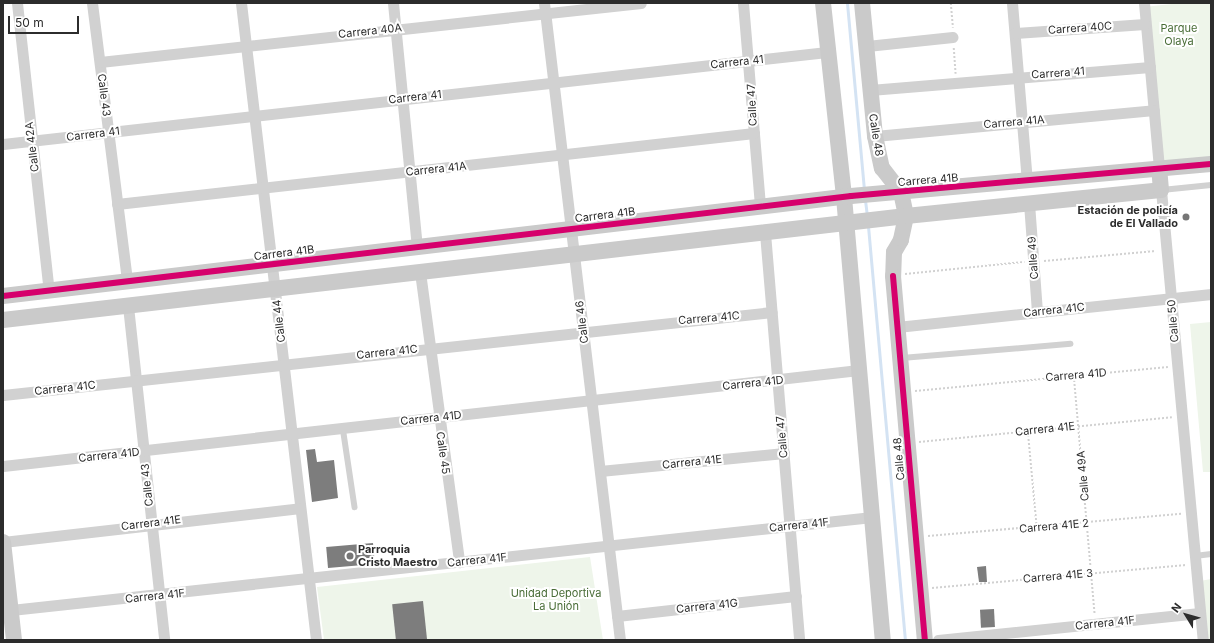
<!DOCTYPE html>
<meta charset="utf-8">
<style>
body{margin:0}
#map{position:relative;width:1214px;height:643px;overflow:hidden;background:#fff;font-family:Inter,sans-serif}
div>[style]{position:absolute}
.green>*{inset:0;background:#eef5ea}
.stream>*{height:3px;margin:-1.5px;padding:0 1.5px;transform-origin:1.5px;border-radius:1.5px;background:#d4e3f3}
.building>*{inset:0;background:#7d7d7d;transform-origin:0 0}
.path>*{height:1.5px;margin-top:-0.75px;transform-origin:0;background:repeating-linear-gradient(90deg,#d1d1d1 0 2px,transparent 0 4px)}
.lane>*{height:5.5px;margin:-2.75px;padding:0 2.75px;transform-origin:2.75px;border-radius:2.75px;background:#d1d1d1}
.street>*{height:11px;margin:-5.5px;padding:0 5.5px;transform-origin:5.5px;border-radius:5.5px;background:#d1d1d1}
.secondary>*{height:16px;margin:-8px;padding:0 8px;transform-origin:8px;border-radius:8px;background:#cacaca}
.cycleway>*{height:6px;margin:-3px;padding:0 3px;transform-origin:3px;border-radius:3px;background:#d6006c}
.dots>*{width:11px;height:11px;translate:-50% -50%;box-sizing:border-box;border:2px solid #fff;border-radius:50%}
span{translate:-50% -50%;white-space:nowrap;text-align:center;line-height:1.15;-webkit-text-stroke:4px #fff;paint-order:stroke}
.street-label{font-size:11px;color:#2c2c2c}
.park-label{font-size:11px;color:#486c36}
.poi-label{font-size:11px;color:#2c2c2c;font-weight:700}
.right{translate:-100% -50%;text-align:right}
.left{translate:0 -50%;text-align:left}
.frame{position:absolute;inset:0;border:4px solid #2c2c2c;pointer-events:none}
.north{position:absolute;left:1166px;top:595px;width:40px;height:40px;-webkit-text-stroke:3px #fff;paint-order:stroke;rotate:307deg;font-size:11px;font-weight:700;line-height:16px;text-align:center;color:#2c2c2c}
.north::after{content:'';display:block;margin:auto;width:14px;height:18px;background:#2c2c2c;clip-path:polygon(50% 0,100% 100%,50% 72%,0 100%)}
.scale{position:absolute;left:8px;top:16px;width:71px;height:18px;box-sizing:border-box;border:2px solid #2c2c2c;border-top:0;padding-left:5px;font-size:12px;line-height:14px;white-space:nowrap;color:#2c2c2c;-webkit-text-stroke:3px #fff;paint-order:stroke}
</style>
<div id="map">
<div class="green">
<i style="clip-path:polygon(1181px 3px,1211px 3px,1211px 164px,1159px 169px,1144px 7px)"></i>
<i style="clip-path:polygon(1211px 322px,1211px 472px,1203px 472px,1190px 324px)"></i>
<i style="clip-path:polygon(590px 557px,603px 640px,324px 640px,317px 587px)"></i>
<i style="clip-path:polygon(1211px 579px,1211px 640px,1206px 640px,1200px 581px)"></i>
</div>
<div class="stream">
<i style="left:847px;top:3px;width:188px;rotate:84.8deg"></i>
<i style="left:865px;top:200px;width:16px;rotate:83deg"></i>
<i style="left:868px;top:226px;width:416px;rotate:84.9deg"></i>
</div>
<div class="building">
<i style="clip-path:polygon(315px 449px,317px 462px,334px 460px,338px 498px,312px 502px,306px 450px)"></i>
<i style="left:373px;top:543px;width:21px;height:47px;rotate:85deg"></i>
<i style="clip-path:polygon(986px 566px,987px 582px,979px 582px,977px 567px)"></i>
<i style="left:423px;top:601px;width:39px;height:31px;rotate:84deg"></i>
<i style="left:994px;top:609px;width:18px;height:14px;rotate:87deg"></i>
</div>
<div class="path">
<i style="left:951px;top:3px;width:25px;rotate:85deg"></i>
<i style="left:954px;top:48px;width:26px;rotate:86deg"></i>
<i style="left:1044px;top:261px;width:112px;rotate:-5.1deg"></i>
<i style="left:905px;top:274px;width:120px;rotate:-5.8deg"></i>
<i style="left:1074px;top:376px;width:239px;rotate:85deg"></i>
<i style="left:915px;top:391px;width:254px;rotate:-5.4deg"></i>
<i style="left:1028px;top:431px;width:97px;rotate:84.7deg"></i>
<i style="left:919px;top:442px;width:254px;rotate:-5.6deg"></i>
<i style="left:928px;top:536px;width:254px;rotate:-5deg"></i>
<i style="left:932px;top:588px;width:255px;rotate:-5.2deg"></i>
</div>
<div class="lane">
<i style="left:1162px;top:190px;width:49px;rotate:-5.8deg"></i>
<i style="left:902px;top:358px;width:169px;rotate:-4.8deg"></i>
<i style="left:343px;top:427px;width:81px;rotate:81.5deg"></i>
<i style="left:1195px;top:556px;width:16px;rotate:-7deg"></i>
</div>
<div class="street">
<i style="left:17px;top:3px;width:290px;rotate:83.7deg"></i>
<i style="left:92px;top:3px;width:281px;rotate:82.8deg"></i>
<i style="left:241px;top:3px;width:641px;rotate:83.28deg"></i>
<i style="left:393px;top:3px;width:245px;rotate:84.4deg"></i>
<i style="left:544px;top:3px;width:642px;rotate:83.2deg"></i>
<i style="left:743px;top:3px;width:205px;rotate:85.2deg"></i>
<i style="left:1012px;top:3px;width:179px;rotate:85.2deg"></i>
<i style="left:1144px;top:3px;width:167px;rotate:84.8deg"></i>
<i style="left:1015px;top:33px;width:130px;rotate:-4deg"></i>
<i style="left:867px;top:46px;width:86px;rotate:-6deg"></i>
<i style="left:100px;top:62px;width:544px;rotate:-6.22deg"></i>
<i style="left:870px;top:90px;width:281px;rotate:-4.7deg"></i>
<i style="left:875px;top:136px;width:280px;rotate:-5.3deg"></i>
<i style="left:3px;top:144px;width:829px;rotate:-6.37deg"></i>
<i style="left:1161px;top:190px;width:452px;rotate:84.7deg"></i>
<i style="left:1029px;top:203px;width:109px;rotate:85.8deg"></i>
<i style="left:117px;top:204px;width:641px;rotate:-6.36deg"></i>
<i style="left:765px;top:233px;width:408px;rotate:85.2deg"></i>
<i style="left:420px;top:272px;width:293px;rotate:82.3deg"></i>
<i style="left:128px;top:306px;width:336px;rotate:83.8deg"></i>
<i style="left:897px;top:327px;width:316px;rotate:-6deg"></i>
<i style="left:3px;top:395px;width:773px;rotate:-6.16deg"></i>
<i style="left:3px;top:466px;width:861px;rotate:-6.4deg"></i>
<i style="left:600px;top:471px;width:185px;rotate:-5.6deg"></i>
<i style="left:3px;top:542px;width:299px;rotate:-6.5deg"></i>
<i style="left:11px;top:610px;width:866px;rotate:-6.16deg"></i>
<i style="left:617px;top:616px;width:180px;rotate:-6.4deg"></i>
<i style="left:938px;top:640px;width:263px;rotate:-5.9deg"></i>
</div>
<div class="secondary">
<i style="left:823px;top:3px;width:195px;rotate:83.8deg"></i>
<i style="left:844px;top:197px;width:445px;rotate:85deg"></i>
<i style="left:862px;top:3px;width:134px;rotate:84.4deg"></i>
<i style="left:875px;top:136px;width:33px;rotate:78deg"></i>
<i style="left:882px;top:168px;width:31px;rotate:52deg"></i>
<i style="left:901px;top:192px;width:25px;rotate:78deg"></i>
<i style="left:906px;top:216px;width:25px;rotate:102deg"></i>
<i style="left:901px;top:240px;width:14px;rotate:120deg"></i>
<i style="left:894px;top:252px;width:24px;rotate:92deg"></i>
<i style="left:893px;top:276px;width:365px;rotate:85deg"></i>
<i style="left:3px;top:296px;width:854px;rotate:-6.73deg"></i>
<i style="left:851px;top:196px;width:361px;rotate:-5.1deg"></i>
<i style="left:3px;top:320px;width:909px;rotate:-6.57deg"></i>
<i style="left:906px;top:216px;width:256px;rotate:-5.8deg"></i>
<i style="left:1161px;top:190px;width:21px;rotate:-95deg"></i>
<i style="left:3px;top:542px;width:99px;rotate:83.6deg"></i>
</div>
<div class="cycleway">
<i style="left:893px;top:276px;width:365px;rotate:85deg"></i>
<i style="left:3px;top:296px;width:854px;rotate:-6.73deg"></i>
<i style="left:851px;top:196px;width:361px;rotate:-5.1deg"></i>
</div>
<div class="dots">
<i style="left:1186px;top:217px;background:#767676"></i>
<i style="left:350px;top:556px;background:#767676"></i>
</div>
<div class="street-label">
<span style="left:1080px;top:28px;rotate:-4deg">Carrera 40C</span>
<span style="left:370px;top:31px;rotate:-6deg">Carrera 40A</span>
<span style="left:737px;top:62px;rotate:-6deg">Carrera 41</span>
<span style="left:1058px;top:73px;rotate:-4deg">Carrera 41</span>
<span style="left:104px;top:95px;rotate:83deg">Calle 43</span>
<span style="left:415px;top:97px;rotate:-6deg">Carrera 41</span>
<span style="left:752px;top:105px;rotate:-93deg">Calle 47</span>
<span style="left:1014px;top:122px;rotate:-5deg">Carrera 41A</span>
<span style="left:93px;top:134px;rotate:-7deg">Carrera 41</span>
<span style="left:876px;top:135px;rotate:81deg">Calle 48</span>
<span style="left:32px;top:147px;rotate:-97deg">Calle 42A</span>
<span style="left:436px;top:169px;rotate:-6deg">Carrera 41A</span>
<span style="left:928px;top:180px;rotate:-5deg">Carrera 41B</span>
<span style="left:605px;top:215px;rotate:-7deg">Carrera 41B</span>
<span style="left:284px;top:253px;rotate:-7deg">Carrera 41B</span>
<span style="left:1033px;top:258px;rotate:-94deg">Calle 49</span>
<span style="left:1054px;top:310px;rotate:-6deg">Carrera 41C</span>
<span style="left:709px;top:318px;rotate:-5deg">Carrera 41C</span>
<span style="left:279px;top:321px;rotate:-97deg">Calle 44</span>
<span style="left:1173px;top:321px;rotate:-95deg">Calle 50</span>
<span style="left:582px;top:322px;rotate:-97deg">Calle 46</span>
<span style="left:387px;top:352px;rotate:-6deg">Carrera 41C</span>
<span style="left:1076px;top:375px;rotate:-5deg">Carrera 41D</span>
<span style="left:753px;top:383px;rotate:-6deg">Carrera 41D</span>
<span style="left:65px;top:388px;rotate:-6deg">Carrera 41C</span>
<span style="left:431px;top:418px;rotate:-6deg">Carrera 41D</span>
<span style="left:1045px;top:429px;rotate:-6deg">Carrera 41E</span>
<span style="left:782px;top:437px;rotate:-95deg">Calle 47</span>
<span style="left:443px;top:453px;rotate:82deg">Calle 45</span>
<span style="left:109px;top:455px;rotate:-6deg">Carrera 41D</span>
<span style="left:899px;top:459px;rotate:-95deg">Calle 48</span>
<span style="left:692px;top:462px;rotate:-6deg">Carrera 41E</span>
<span style="left:1083px;top:476px;rotate:-95deg">Calle 49A</span>
<span style="left:147px;top:485px;rotate:-96deg">Calle 43</span>
<span style="left:151px;top:523px;rotate:-7deg">Carrera 41E</span>
<span style="left:799px;top:525px;rotate:-6deg">Carrera 41F</span>
<span style="left:1054px;top:526px;rotate:-5deg">Carrera 41E 2</span>
<span style="left:477px;top:560px;rotate:-6deg">Carrera 41F</span>
<span style="left:1058px;top:576px;rotate:-5deg">Carrera 41E 3</span>
<span style="left:155px;top:596px;rotate:-6deg">Carrera 41F</span>
<span style="left:707px;top:606px;rotate:-6deg">Carrera 41G</span>
<span style="left:1105px;top:623px;rotate:-6deg">Carrera 41F</span>
</div>
<div class="park-label">
<span style="left:1179px;top:35px">Parque<br>Olaya</span>
<span style="left:556px;top:600px">Unidad Deportiva<br>La Unión</span>
</div>
<div class="poi-label">
<span class="right" style="left:1178px;top:217px">Estación de policía<br>de El Vallado</span>
<span class="left" style="left:358px;top:556px">Parroquia<br>Cristo Maestro</span>
</div>
<div class="frame"></div>
<div class="north">N</div>
<div class="scale">50 m</div>
</div>
